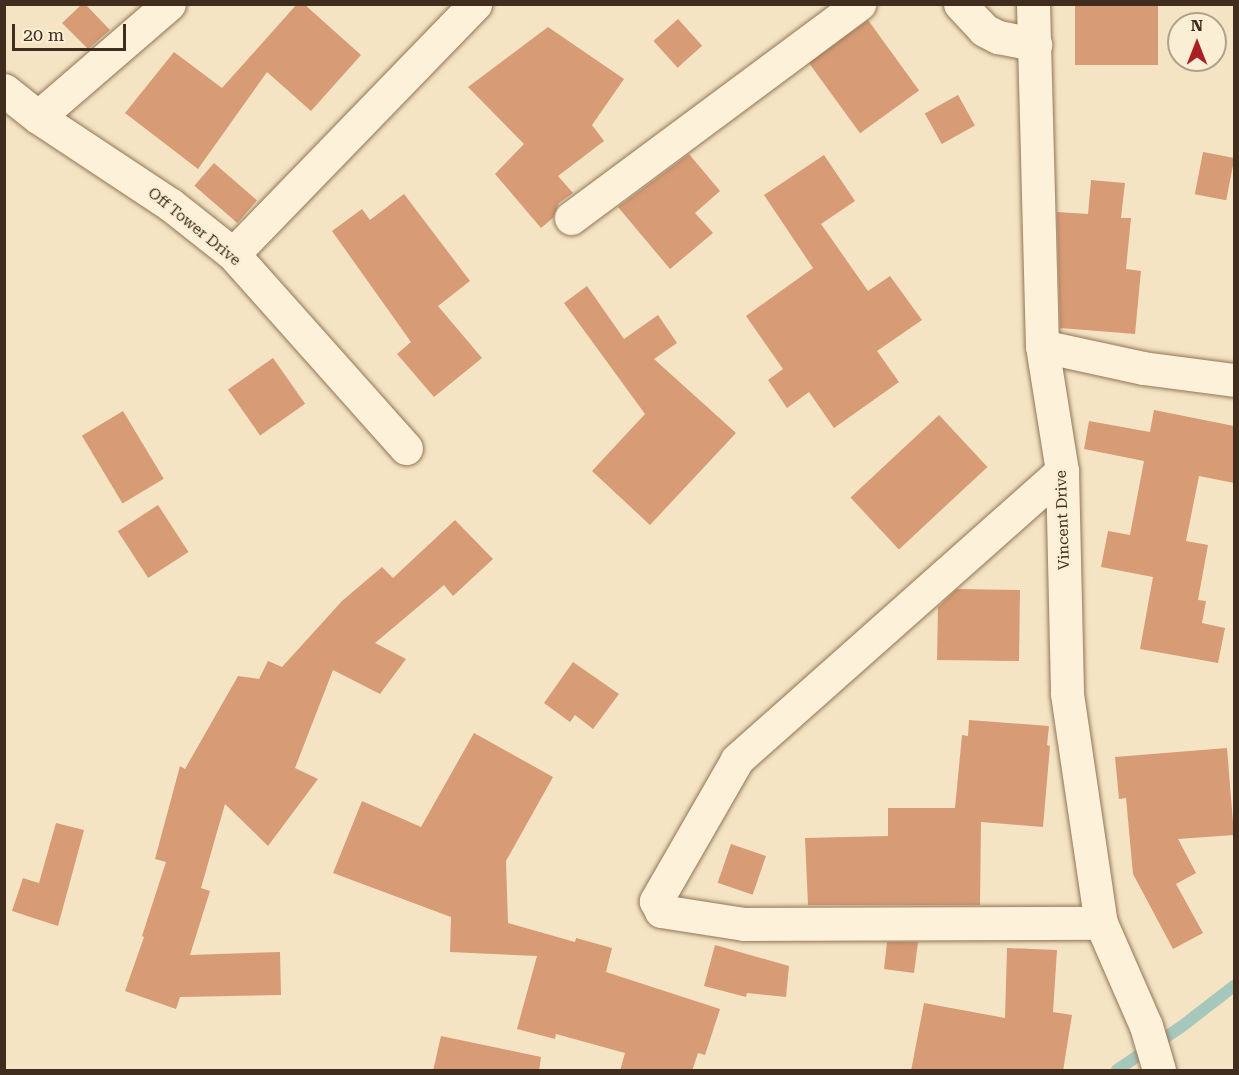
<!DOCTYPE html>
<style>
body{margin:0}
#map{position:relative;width:1239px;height:1075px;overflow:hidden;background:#f4e4c4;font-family:"Roboto Serif",serif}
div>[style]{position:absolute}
.stream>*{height:12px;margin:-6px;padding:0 6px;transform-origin:6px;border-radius:6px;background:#a6c7bc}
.building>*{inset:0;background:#d79b75;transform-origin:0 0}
.roads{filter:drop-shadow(0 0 2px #927557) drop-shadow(0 0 2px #927557)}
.minor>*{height:33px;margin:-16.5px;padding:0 16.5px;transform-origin:16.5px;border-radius:16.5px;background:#fdf1d9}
span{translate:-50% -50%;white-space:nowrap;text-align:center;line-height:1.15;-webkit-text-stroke:4.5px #faeed5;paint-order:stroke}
.street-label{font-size:15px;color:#402d1d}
.frame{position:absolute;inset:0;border:6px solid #402d1d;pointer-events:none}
.north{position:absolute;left:1167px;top:12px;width:60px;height:60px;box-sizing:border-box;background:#faeed5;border:2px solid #b0a18b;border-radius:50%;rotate:0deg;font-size:16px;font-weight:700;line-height:24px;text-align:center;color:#402d1d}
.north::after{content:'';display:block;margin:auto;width:21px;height:27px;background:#a91f24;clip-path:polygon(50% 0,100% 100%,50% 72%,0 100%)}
.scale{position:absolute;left:12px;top:24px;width:114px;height:27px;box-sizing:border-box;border:3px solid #402d1d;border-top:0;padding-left:8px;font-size:18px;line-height:21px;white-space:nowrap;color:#402d1d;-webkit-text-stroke:4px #faeed5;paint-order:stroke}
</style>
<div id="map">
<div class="stream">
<i style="left:1117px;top:1070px;width:77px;rotate:-33.9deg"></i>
<i style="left:1181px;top:1027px;width:67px;rotate:-37.7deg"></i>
</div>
<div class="building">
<i style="clip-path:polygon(82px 4px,85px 4px,110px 30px,88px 49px,62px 23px)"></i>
<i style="clip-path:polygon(297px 4px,304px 4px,361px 55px,311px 111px,267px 72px,198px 169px,125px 113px,174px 52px,222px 88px)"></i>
<i style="left:1075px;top:4px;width:83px;height:61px"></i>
<i style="left:678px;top:19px;width:36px;height:33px;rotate:48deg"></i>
<i style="left:868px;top:20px;width:87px;height:73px;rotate:54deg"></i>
<i style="clip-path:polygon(548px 27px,624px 79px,592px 125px,604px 141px,558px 176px,573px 193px,559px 203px,553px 218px,541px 228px,495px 174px,524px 144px,468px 87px)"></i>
<i style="left:958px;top:95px;width:35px;height:38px;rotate:61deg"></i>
<i style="left:1203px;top:152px;width:32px;height:43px;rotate:11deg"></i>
<i style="clip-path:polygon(689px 154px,720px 191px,695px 213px,713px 233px,670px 269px,618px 207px)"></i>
<i style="clip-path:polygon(824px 155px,855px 201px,821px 224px,868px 291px,890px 276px,922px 320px,877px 351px,899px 382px,834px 428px,809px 392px,787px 408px,768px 380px,783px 369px,746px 316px,813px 268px,764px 195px)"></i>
<i style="left:214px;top:163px;width:57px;height:30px;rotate:41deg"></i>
<i style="clip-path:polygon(1091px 180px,1125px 183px,1121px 218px,1131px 218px,1126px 269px,1141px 271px,1135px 334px,1060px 328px,1057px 212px,1088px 214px)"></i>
<i style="clip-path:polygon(404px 194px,470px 281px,438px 306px,482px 358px,434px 397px,397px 354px,411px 342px,332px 231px,362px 209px,370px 220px)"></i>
<i style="clip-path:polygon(587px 286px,624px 339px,658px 315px,677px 343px,654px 359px,736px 433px,650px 525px,592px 471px,645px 414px,564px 303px)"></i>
<i style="left:273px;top:358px;width:56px;height:55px;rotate:55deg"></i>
<i style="clip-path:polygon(1154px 410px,1234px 426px,1234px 483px,1199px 476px,1186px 541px,1208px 545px,1198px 600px,1206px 601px,1202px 623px,1225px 628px,1218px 663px,1140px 649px,1153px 577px,1101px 567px,1108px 531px,1130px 535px,1144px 461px,1084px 449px,1089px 421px,1150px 432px)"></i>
<i style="left:123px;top:411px;width:79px;height:48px;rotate:59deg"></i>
<i style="left:939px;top:415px;width:71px;height:121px;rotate:47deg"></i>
<i style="left:158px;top:505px;width:56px;height:48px;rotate:57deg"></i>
<i style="clip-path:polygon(455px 520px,493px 559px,453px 596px,444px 585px,375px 643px,406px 659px,380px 694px,333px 670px,295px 768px,318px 779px,268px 846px,225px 804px,201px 888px,210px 891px,190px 955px,280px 952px,281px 995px,180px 997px,176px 1009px,125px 991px,144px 937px,142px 936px,166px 862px,155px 859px,180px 766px,185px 769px,238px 676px,259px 679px,268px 661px,282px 667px,342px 601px,382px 567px,393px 578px)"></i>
<i style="clip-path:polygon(957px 589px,1020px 590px,1019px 661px,937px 660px,938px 607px)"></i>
<i style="clip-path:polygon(573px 662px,619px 694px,593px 729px,575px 715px,570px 722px,544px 703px)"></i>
<i style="clip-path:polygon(969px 720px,1049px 726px,1047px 745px,1050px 746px,1043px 827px,981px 822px,980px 905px,808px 905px,805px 838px,888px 836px,888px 808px,955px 808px,962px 735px,968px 736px)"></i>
<i style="clip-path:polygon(474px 733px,553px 777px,506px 861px,508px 923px,575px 942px,576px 938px,612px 948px,606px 972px,720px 1009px,705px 1055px,698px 1053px,692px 1071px,620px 1071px,625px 1053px,556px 1034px,555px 1039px,517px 1029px,537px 956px,450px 952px,451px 917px,333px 873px,362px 801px,421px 827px)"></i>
<i style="clip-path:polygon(1227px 748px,1234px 835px,1178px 839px,1196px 873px,1176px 884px,1203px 933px,1173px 949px,1133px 874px,1126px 798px,1119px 799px,1115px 757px)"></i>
<i style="clip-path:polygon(56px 823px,84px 830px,58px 926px,12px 911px,23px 878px,39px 883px)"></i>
<i style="left:731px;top:844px;width:37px;height:41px;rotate:19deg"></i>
<i style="clip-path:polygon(887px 942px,918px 942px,914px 973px,884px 969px)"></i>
<i style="clip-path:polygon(715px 945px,789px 966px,786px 997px,747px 993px,746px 997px,704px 986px)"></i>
<i style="clip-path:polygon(1007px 948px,1057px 950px,1053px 1012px,1072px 1015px,1063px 1071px,911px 1071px,924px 1003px,1005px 1018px)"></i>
<i style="clip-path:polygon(441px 1036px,541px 1057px,539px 1071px,433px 1071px)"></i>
</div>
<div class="roads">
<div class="minor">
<i style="left:960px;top:4px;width:35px;rotate:47deg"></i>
<i style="left:984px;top:30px;width:16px;rotate:27deg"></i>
<i style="left:998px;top:37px;width:38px;rotate:11deg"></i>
<i style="left:1033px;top:4px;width:342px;rotate:88.5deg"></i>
<i style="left:1042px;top:346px;width:127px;rotate:80.9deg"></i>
<i style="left:1062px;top:471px;width:223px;rotate:88.7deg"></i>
<i style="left:1067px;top:694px;width:232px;rotate:81.6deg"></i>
<i style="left:1101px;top:923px;width:112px;rotate:66.4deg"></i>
<i style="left:1146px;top:1026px;width:46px;rotate:73.5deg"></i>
<i style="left:4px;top:90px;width:43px;rotate:38.5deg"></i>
<i style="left:38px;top:117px;width:159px;rotate:33.5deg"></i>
<i style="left:171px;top:205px;width:79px;rotate:38.3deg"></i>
<i style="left:233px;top:254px;width:260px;rotate:48.3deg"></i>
<i style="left:38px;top:117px;width:173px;rotate:-40.8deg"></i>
<i style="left:571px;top:218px;width:359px;rotate:-36.6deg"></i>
<i style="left:233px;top:254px;width:348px;rotate:-45.9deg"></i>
<i style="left:1042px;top:346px;width:103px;rotate:12.3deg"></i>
<i style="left:1143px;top:368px;width:92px;rotate:7.5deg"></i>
<i style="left:1062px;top:471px;width:435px;rotate:138.4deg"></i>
<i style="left:737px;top:760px;width:163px;rotate:119.9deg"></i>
<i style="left:656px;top:901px;width:11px;rotate:63deg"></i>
<i style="left:661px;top:911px;width:84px;rotate:8.9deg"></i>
<i style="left:744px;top:924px;width:357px;rotate:-0.2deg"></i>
</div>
</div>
<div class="street-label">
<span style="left:194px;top:227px;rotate:39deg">Off Tower Drive</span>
<span style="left:1063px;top:520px;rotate:-92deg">Vincent Drive</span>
</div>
<div class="frame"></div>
<div class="north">N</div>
<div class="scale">20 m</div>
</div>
